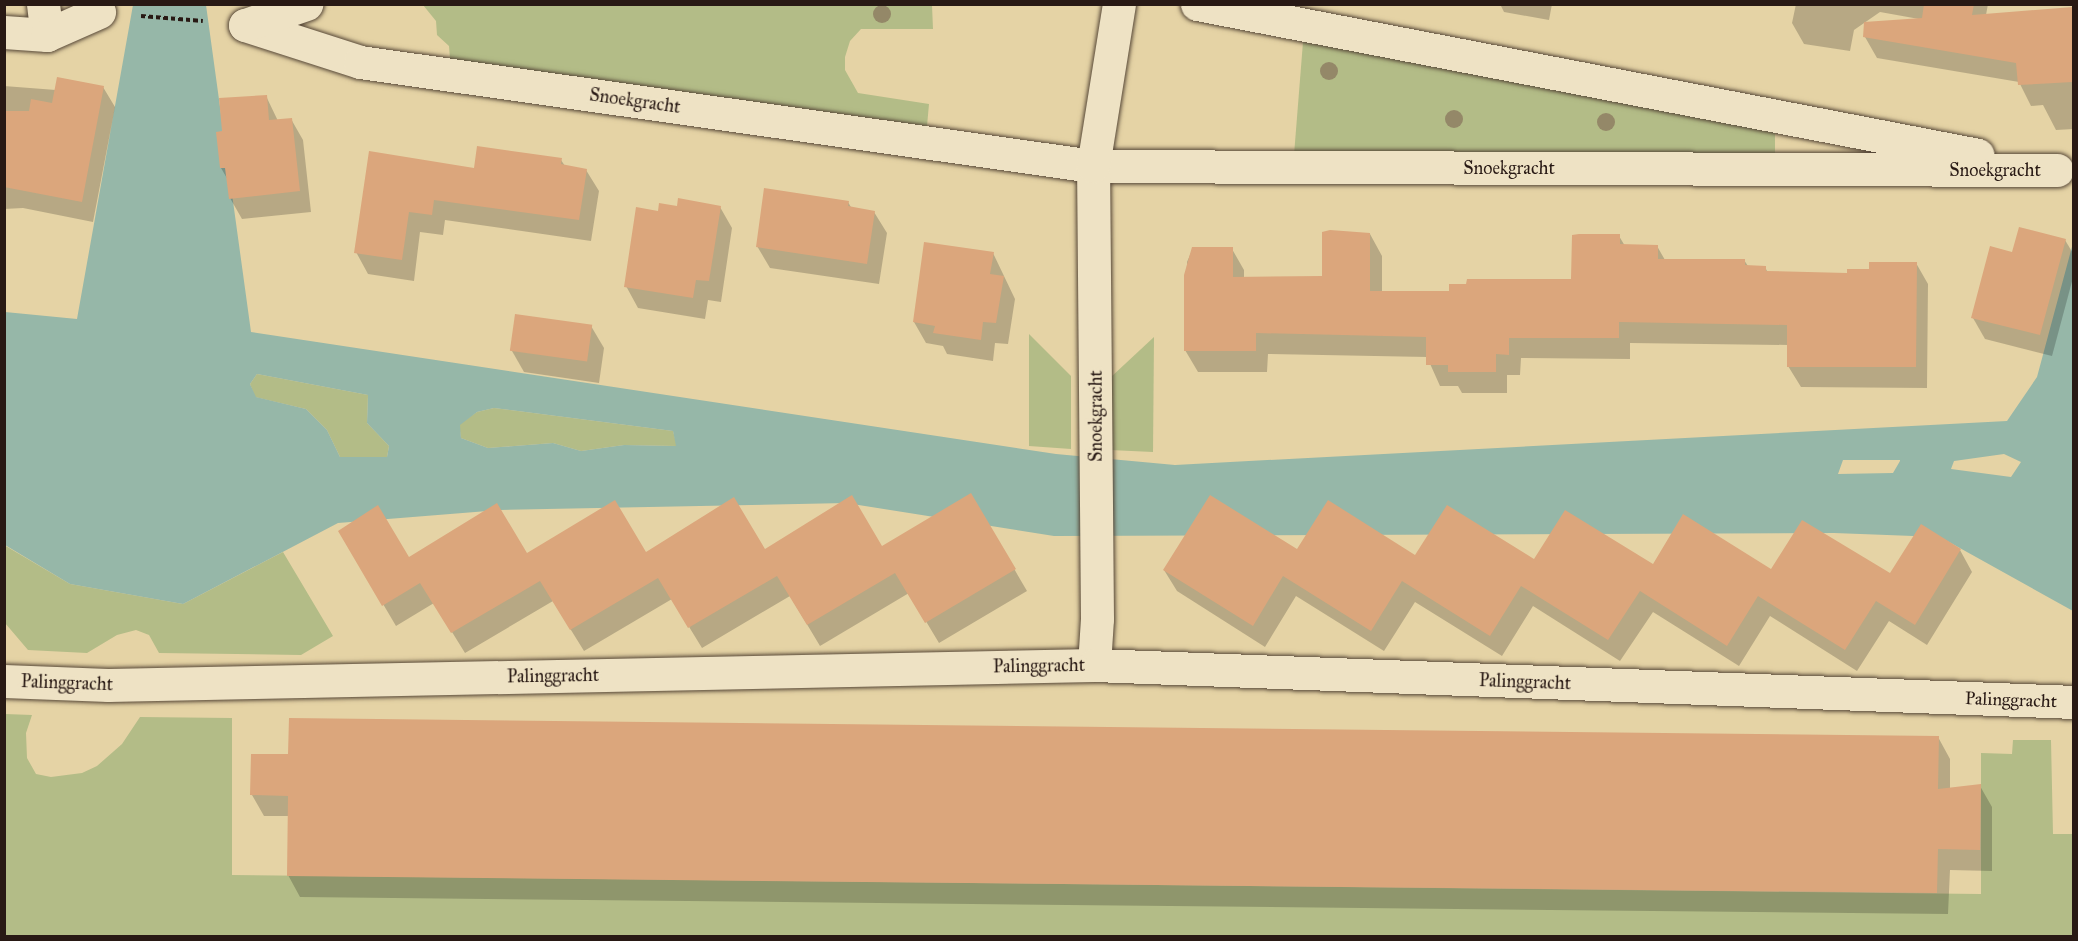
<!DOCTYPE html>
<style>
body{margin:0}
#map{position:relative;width:2078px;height:941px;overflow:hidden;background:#e5d3a5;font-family:"IM FELL Great Primer",serif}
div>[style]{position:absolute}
.green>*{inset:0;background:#b3bc87}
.water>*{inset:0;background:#96b7a8}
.shadow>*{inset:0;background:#0003}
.building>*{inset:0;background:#dba67c;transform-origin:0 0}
.path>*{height:4px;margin-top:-2px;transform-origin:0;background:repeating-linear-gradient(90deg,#281914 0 4.5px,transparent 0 7.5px)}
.roads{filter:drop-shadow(0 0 2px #574838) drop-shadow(0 0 2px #574838)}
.minor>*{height:33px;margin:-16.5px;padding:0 16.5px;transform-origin:16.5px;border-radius:16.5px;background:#eee2c4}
.trees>*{width:18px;height:18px;margin:-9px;border-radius:50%;background:#948868}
span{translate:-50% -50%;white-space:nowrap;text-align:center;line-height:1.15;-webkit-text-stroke:6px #eee2c4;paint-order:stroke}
.street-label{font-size:18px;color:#281914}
.frame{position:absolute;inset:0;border:6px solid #281914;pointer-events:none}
</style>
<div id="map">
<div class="green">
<i style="clip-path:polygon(423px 5px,932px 5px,933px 29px,861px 29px,850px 41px,845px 57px,845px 70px,858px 93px,929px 104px,927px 126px,450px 59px,449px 46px,437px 35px,436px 21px)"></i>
<i style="clip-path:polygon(1303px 42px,1775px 128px,1775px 160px,1294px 155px)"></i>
<i style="clip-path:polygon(1029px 334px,1071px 376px,1071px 449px,1029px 446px)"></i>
<i style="clip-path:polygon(1154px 337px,1153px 452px,1110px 450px,1111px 377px)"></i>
<i style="clip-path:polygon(257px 374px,368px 395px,367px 423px,389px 446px,387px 457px,340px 457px,327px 430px,306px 409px,255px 397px,250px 384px)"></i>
<i style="clip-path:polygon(494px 408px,673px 431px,677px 446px,624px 445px,581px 451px,553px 443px,488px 448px,461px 438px,459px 424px,477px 412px)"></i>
<i style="clip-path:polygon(4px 545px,70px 584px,183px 604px,283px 552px,333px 636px,301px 655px,159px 653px,149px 635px,136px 630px,117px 635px,87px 653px,28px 650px,5px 623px)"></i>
<i style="clip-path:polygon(5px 714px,32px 715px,26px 733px,27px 758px,36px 774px,51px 777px,82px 773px,97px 766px,122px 744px,140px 717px,232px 718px,232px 875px,1981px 894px,1981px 753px,2012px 754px,2013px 740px,2051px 740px,2053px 834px,2073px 834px,2073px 936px,5px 936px)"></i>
</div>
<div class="water">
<i style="clip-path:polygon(evenodd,133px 5px,206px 5px,251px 332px,1056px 454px,1175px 465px,2007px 421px,2037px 377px,2073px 243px,2073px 611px,1940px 537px,1834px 533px,1054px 536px,846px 503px,500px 510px,338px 523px,183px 604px,70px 584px,5px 545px,5px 312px,77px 319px,133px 5px,257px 374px,368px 395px,367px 423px,389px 446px,387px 457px,340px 457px,327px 430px,306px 409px,256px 397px,250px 384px,257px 374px,133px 5px,494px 408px,673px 431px,676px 446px,624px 445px,581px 451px,553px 443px,488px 448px,461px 438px,460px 425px,477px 412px,494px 408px,133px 5px,2004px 454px,2021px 462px,2011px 477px,1951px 469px,1954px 461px,2004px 454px,133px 5px,1843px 460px,1900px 460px,1900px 461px,1893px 473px,1838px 474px,1843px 460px)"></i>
</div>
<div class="shadow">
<i style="clip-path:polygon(1500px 4px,1552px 4px,1549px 20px,1504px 12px)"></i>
<i style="clip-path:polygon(1796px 4px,1988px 4px,1986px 15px,2074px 9px,2074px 129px,2056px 130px,2043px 105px,2031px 106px,2019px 82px,1877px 58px,1865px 37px,1919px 19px,1880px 12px,1854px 30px,1850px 51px,1804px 44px,1792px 23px)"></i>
<i style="clip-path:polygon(4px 86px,56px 90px,103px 87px,115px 107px,93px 222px,23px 208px,4px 209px)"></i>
<i style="clip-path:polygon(266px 96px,278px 121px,291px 119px,303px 140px,311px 212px,242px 219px,230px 198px,228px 180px,221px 168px,223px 132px)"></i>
<i style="clip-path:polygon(370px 153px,475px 169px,561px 160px,565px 166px,586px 170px,599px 191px,591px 241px,445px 220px,443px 235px,420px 232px,414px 281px,368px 274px,356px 252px)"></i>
<i style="clip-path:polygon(848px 202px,852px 209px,874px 212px,887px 233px,879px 284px,770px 268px,757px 246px)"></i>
<i style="clip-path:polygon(720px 207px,732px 228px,721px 302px,708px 300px,705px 319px,638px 308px,626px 286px,659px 212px,678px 208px)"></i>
<i style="clip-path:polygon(1370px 234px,1382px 256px,1382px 293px,1450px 293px,1573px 280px,1619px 236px,1625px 246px,1657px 246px,1665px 260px,1744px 260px,1748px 266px,1765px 267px,1768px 273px,1848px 275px,1916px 263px,1928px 284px,1927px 388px,1801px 387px,1788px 366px,1788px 345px,1630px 343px,1630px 359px,1521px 358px,1520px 375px,1507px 375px,1507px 393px,1462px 393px,1458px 386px,1440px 386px,1427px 357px,1268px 354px,1267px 372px,1198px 372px,1185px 350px,1187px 262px,1193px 248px,1232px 249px,1244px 270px,1244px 278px,1323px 277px)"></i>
<i style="clip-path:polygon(2065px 240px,2074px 255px,2074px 274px,2052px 356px,1985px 339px,1973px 318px,2013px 253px)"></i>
<i style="clip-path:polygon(993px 253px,1015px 299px,1008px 344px,995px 343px,993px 361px,947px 354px,943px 346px,926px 343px,914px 322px)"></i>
<i style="clip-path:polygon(591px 326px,604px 348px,599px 383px,524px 372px,512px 351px)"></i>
<i style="clip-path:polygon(971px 495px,1027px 591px,939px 643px,909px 593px,820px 646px,790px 596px,702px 648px,672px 599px,584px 651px,553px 601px,465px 653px,434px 603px,396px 626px,340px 531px,408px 559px,882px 548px)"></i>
<i style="clip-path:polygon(1960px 550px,1972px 572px,1927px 645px,1889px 621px,1857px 671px,1770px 616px,1739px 666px,1653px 612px,1620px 661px,1533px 606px,1502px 656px,1415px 602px,1384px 651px,1296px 596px,1265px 647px,1177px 591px,1164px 570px,1298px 551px,1891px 575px)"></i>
<i style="clip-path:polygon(1938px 737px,1950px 759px,1950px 789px,1980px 786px,1992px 807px,1992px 871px,1950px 870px,1948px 914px,300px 897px,288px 875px,289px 816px,264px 816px,252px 795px)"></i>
</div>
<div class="building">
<i style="clip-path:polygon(1924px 4px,1974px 4px,1972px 15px,2073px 7px,2073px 82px,2018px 85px,2016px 63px,1863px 37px,1864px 22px,1922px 18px)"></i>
<i style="clip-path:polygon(57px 77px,104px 86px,82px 202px,4px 187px,4px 111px,29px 111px,31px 99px,52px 103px)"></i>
<i style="clip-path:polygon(267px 95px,269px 120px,292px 118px,300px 191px,229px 199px,225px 168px,220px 168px,216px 132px,222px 131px,219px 98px)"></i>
<i style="clip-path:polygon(477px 146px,562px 158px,561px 164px,587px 169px,579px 220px,434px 200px,432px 215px,409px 212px,402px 260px,354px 253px,369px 151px,474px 168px)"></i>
<i style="clip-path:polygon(764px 188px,849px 201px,848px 206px,875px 211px,867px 264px,756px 247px)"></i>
<i style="clip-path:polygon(678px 198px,721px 206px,709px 281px,696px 280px,693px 298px,624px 287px,636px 207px,658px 211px,659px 203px,677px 206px)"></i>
<i style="clip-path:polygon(2019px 227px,2066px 239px,2040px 335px,1971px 318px,1990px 246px,2012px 252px)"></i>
<i style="clip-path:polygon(1330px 230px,1370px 233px,1370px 291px,1449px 291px,1449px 284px,1466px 284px,1467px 279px,1571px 279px,1572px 235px,1579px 234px,1620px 234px,1620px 244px,1658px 245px,1658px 259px,1745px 259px,1745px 265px,1766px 266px,1766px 271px,1847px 273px,1847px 269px,1869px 269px,1869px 262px,1917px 262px,1916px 367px,1787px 367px,1787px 325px,1619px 322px,1619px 338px,1509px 338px,1509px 355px,1496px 354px,1496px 372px,1448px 372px,1448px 365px,1426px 365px,1426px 337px,1256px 333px,1256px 351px,1184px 351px,1184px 275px,1192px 247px,1233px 247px,1233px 277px,1322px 276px,1322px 232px)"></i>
<i style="clip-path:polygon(924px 242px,994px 252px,990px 274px,1004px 276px,996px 323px,983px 322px,981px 340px,933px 333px,935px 326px,913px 322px)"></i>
<i style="left:515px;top:314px;width:78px;height:37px;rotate:8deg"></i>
<i style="clip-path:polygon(971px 493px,1016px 569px,925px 623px,895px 573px,807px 625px,777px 576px,688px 628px,658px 578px,570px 630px,540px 581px,451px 633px,420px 583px,382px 606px,338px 531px,378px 505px,409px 557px,497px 503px,527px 553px,615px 500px,646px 552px,734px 497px,765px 549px,852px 495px,882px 546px)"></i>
<i style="clip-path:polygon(1210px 495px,1297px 549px,1328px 500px,1415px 555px,1447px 505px,1534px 559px,1565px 510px,1653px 564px,1683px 514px,1771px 569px,1802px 520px,1890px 573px,1921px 524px,1961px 549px,1915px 625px,1876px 601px,1845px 650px,1758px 596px,1727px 646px,1640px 591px,1608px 640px,1521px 586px,1490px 636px,1402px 581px,1371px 631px,1283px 576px,1253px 626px,1163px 570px)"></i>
<i style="clip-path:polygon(289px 718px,1939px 736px,1938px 789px,1981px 784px,1980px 850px,1938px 849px,1937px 893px,287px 876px,288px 796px,250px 795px,251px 754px,288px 754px)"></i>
</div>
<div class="path">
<i style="left:141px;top:16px;width:62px;rotate:4.6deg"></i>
</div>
<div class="roads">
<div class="minor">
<i style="left:43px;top:4px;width:31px;rotate:83deg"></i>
<i style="left:1197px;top:4px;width:795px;rotate:10.94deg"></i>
<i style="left:245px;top:25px;width:121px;rotate:17.8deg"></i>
<i style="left:360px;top:62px;width:740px;rotate:8.08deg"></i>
<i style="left:1093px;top:166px;width:964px;rotate:0.24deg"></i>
<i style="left:245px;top:25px;width:65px;rotate:-19deg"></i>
<i style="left:4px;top:32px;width:43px;rotate:4deg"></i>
<i style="left:47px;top:35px;width:57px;rotate:-23.9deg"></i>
<i style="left:1094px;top:665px;width:46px;rotate:-86.3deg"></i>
<i style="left:1097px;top:619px;width:453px;rotate:-90.5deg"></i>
<i style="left:1093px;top:166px;width:164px;rotate:-80.9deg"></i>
<i style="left:4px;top:681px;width:104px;rotate:2.2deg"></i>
<i style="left:108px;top:685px;width:986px;rotate:-1.16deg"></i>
<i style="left:1094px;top:665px;width:981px;rotate:2.16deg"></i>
</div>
</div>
<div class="trees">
<i style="left:882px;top:14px"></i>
<i style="left:1329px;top:71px"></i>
<i style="left:1454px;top:119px"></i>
<i style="left:1606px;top:122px"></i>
</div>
<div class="street-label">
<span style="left:635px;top:101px;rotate:8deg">Snoekgracht</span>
<span style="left:1509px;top:168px">Snoekgracht</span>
<span style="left:1995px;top:170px">Snoekgracht</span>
<span style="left:1096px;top:416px;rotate:-90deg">Snoekgracht</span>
<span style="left:1039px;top:666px;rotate:-1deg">Palinggracht</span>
<span style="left:553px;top:676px;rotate:-1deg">Palinggracht</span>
<span style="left:1525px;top:682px;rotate:2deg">Palinggracht</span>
<span style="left:67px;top:683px;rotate:2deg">Palinggracht</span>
<span style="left:2011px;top:700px;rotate:2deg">Palinggracht</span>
</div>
<div class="frame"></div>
</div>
